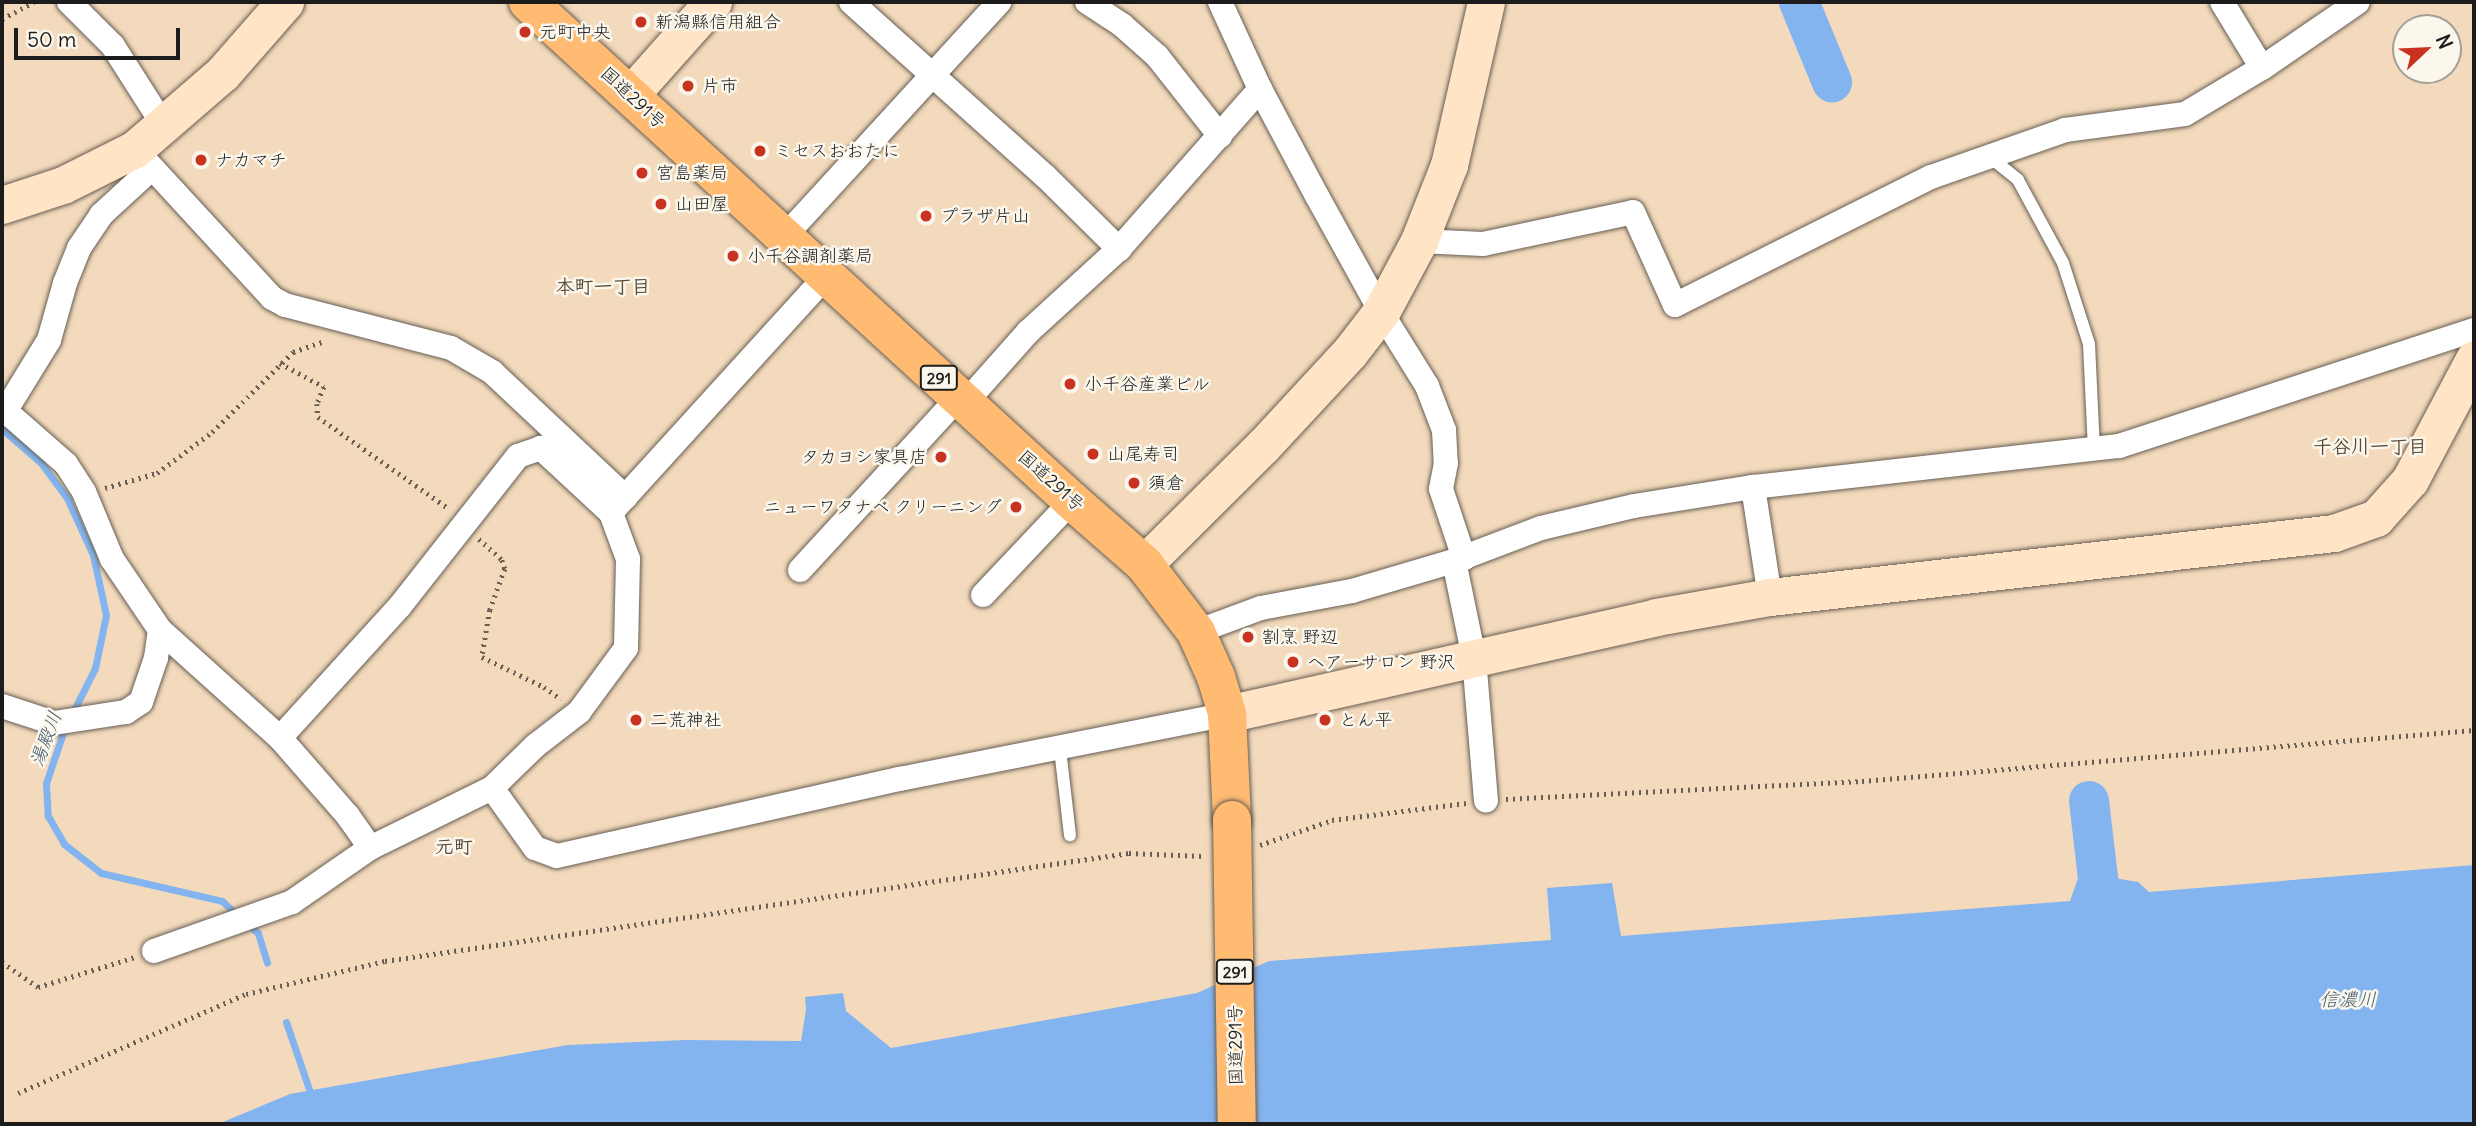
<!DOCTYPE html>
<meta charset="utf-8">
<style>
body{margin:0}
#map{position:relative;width:2476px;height:1126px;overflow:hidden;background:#f3dabc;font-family:Delius,"Klee One",sans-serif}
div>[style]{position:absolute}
.water>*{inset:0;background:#83b4ef}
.stream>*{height:7px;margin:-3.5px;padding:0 3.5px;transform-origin:3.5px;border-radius:3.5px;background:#83b4ef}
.river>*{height:40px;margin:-20px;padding:0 20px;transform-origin:20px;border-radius:20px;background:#83b4ef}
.path>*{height:4.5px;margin-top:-2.25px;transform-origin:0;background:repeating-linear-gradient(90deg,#675e54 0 2px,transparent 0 7px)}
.roads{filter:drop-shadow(0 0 2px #675e54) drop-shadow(0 0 2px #675e54)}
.lane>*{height:12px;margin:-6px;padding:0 6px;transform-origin:6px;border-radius:6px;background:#fff}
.street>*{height:24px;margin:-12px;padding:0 12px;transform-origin:12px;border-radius:12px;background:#fff}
.secondary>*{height:37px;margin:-18.5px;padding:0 18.5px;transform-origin:18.5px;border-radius:18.5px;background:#ffe4c6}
.highway>*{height:38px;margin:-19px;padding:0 19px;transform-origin:19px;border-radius:19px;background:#ffbb71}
.bridges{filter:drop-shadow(0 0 2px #675e54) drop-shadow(0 0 2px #675e54)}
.highway-bridge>*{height:38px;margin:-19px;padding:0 19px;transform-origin:19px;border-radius:19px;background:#ffbb71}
.dots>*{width:19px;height:19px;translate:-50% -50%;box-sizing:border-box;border:4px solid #fbf7ec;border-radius:50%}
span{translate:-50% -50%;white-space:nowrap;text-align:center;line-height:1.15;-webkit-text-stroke:5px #fbf7ec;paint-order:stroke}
.shield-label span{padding:2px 5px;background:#fbf7ec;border:2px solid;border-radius:5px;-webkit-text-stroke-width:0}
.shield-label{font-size:16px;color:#1c1c1c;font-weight:700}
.poi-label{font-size:18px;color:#1c1c1c}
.left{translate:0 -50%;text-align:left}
.right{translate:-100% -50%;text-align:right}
.street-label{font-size:18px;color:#1c1c1c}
.neighbourhood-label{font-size:19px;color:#594939;font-weight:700}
.water-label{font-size:19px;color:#455970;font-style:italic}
.frame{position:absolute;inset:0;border:4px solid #1c1c1c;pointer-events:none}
.north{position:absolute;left:2392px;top:14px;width:70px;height:70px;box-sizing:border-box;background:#fbf7ec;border:2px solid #a29f99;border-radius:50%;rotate:67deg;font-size:19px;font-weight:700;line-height:28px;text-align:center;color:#1c1c1c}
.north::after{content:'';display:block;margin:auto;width:24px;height:32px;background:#c8321e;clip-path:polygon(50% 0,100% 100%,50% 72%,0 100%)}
.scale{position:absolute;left:14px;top:28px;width:166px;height:32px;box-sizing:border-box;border:4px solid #1c1c1c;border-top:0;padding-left:9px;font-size:21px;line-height:24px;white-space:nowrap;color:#1c1c1c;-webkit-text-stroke:5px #fbf7ec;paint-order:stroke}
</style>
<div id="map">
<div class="water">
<i style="clip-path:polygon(2113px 839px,2114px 878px,2138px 882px,2149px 892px,2474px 865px,2474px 1124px,218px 1124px,290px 1094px,568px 1045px,685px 1040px,801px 1041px,806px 1010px,805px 997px,843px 993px,846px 1011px,891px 1048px,1197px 993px,1269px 961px,1551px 940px,1547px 888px,1612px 883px,1621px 936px,2070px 901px,2078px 878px,2074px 841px)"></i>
</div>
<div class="stream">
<i style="left:2px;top:429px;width:52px;rotate:41.1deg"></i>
<i style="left:41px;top:463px;width:44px;rotate:53.4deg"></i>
<i style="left:67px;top:498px;width:63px;rotate:65.5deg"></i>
<i style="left:93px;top:555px;width:61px;rotate:77.8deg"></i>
<i style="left:106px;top:615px;width:54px;rotate:101.7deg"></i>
<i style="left:95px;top:668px;width:51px;rotate:116.6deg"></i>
<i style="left:65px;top:727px;width:59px;rotate:108.7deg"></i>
<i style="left:46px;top:783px;width:33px;rotate:87deg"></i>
<i style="left:48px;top:816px;width:32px;rotate:60deg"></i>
<i style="left:64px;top:844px;width:47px;rotate:38.1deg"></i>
<i style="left:101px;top:873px;width:124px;rotate:13deg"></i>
<i style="left:222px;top:901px;width:22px;rotate:43deg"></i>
<i style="left:247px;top:924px;width:14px;rotate:39deg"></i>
<i style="left:258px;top:933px;width:31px;rotate:73deg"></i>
<i style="left:286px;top:1022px;width:80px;rotate:71.1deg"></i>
</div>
<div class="river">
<i style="left:1799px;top:2px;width:87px;rotate:67.6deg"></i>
<i style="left:2089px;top:801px;width:95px;rotate:83.3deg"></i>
</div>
<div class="path">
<i style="left:2px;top:19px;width:36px;rotate:-28deg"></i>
<i style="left:280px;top:363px;width:50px;rotate:28.6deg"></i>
<i style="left:324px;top:387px;width:18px;rotate:112deg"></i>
<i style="left:317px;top:404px;width:13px;rotate:86deg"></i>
<i style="left:318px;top:417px;width:159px;rotate:35deg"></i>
<i style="left:105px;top:488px;width:54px;rotate:-16.1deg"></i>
<i style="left:157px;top:473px;width:69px;rotate:-36.7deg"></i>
<i style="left:212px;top:432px;width:114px;rotate:-44.6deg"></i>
<i style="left:293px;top:352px;width:34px;rotate:-19deg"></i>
<i style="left:479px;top:539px;width:31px;rotate:42deg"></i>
<i style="left:502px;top:560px;width:9px;rotate:72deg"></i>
<i style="left:505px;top:569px;width:44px;rotate:110.1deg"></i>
<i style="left:490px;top:610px;width:48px;rotate:99.7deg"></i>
<i style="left:482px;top:657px;width:69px;rotate:25.8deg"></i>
<i style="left:544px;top:687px;width:21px;rotate:35deg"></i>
<i style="left:1506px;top:799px;width:356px;rotate:-2.9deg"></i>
<i style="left:1862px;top:781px;width:614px;rotate:-4.76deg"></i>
<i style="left:1260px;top:845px;width:76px;rotate:-19.1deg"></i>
<i style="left:1332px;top:820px;width:135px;rotate:-7.2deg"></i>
<i style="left:2px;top:962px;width:44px;rotate:34.8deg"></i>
<i style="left:38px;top:987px;width:102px;rotate:-17.2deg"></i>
<i style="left:18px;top:1093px;width:249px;rotate:-23.5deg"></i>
<i style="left:246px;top:994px;width:143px;rotate:-13.4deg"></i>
<i style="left:385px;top:961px;width:752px;rotate:-8.26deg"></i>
<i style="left:1129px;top:853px;width:74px;rotate:2.3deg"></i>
</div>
<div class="roads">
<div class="lane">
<i style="left:1990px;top:157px;width:36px;rotate:39deg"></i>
<i style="left:2018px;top:180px;width:94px;rotate:61.5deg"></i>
<i style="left:2063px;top:263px;width:85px;rotate:72.2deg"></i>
<i style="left:2089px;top:344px;width:105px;rotate:87.3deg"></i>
<i style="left:1060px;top:749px;width:87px;rotate:83.4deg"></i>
</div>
<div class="street">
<i style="left:69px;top:2px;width:62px;rotate:45deg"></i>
<i style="left:113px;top:46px;width:95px;rotate:57.5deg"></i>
<i style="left:851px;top:2px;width:262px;rotate:41.9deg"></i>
<i style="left:1046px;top:177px;width:103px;rotate:44.6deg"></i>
<i style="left:1087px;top:2px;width:42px;rotate:33.3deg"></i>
<i style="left:1122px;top:25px;width:47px;rotate:41.5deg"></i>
<i style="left:1157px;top:56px;width:102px;rotate:51.8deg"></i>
<i style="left:1220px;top:2px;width:96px;rotate:65.3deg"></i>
<i style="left:1260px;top:89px;width:121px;rotate:62deg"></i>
<i style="left:1317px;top:196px;width:132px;rotate:61.1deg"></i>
<i style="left:1381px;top:312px;width:87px;rotate:58.1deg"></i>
<i style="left:1427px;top:386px;width:47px;rotate:68.9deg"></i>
<i style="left:1444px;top:430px;width:33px;rotate:87deg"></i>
<i style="left:1446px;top:463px;width:26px;rotate:101deg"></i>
<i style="left:1441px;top:489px;width:73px;rotate:71.6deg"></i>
<i style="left:2222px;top:2px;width:77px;rotate:58.8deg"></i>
<i style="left:135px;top:149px;width:202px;rotate:47.4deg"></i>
<i style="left:272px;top:298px;width:15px;rotate:28deg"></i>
<i style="left:285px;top:305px;width:171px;rotate:14.5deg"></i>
<i style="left:451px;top:348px;width:48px;rotate:30.3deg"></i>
<i style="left:492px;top:372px;width:183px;rotate:43.2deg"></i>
<i style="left:784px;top:237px;width:319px;rotate:-47.5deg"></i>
<i style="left:1419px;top:241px;width:64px;rotate:2.7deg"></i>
<i style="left:1483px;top:244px;width:153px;rotate:-12deg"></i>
<i style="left:1633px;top:212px;width:102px;rotate:65.7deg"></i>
<i style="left:1675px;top:305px;width:286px;rotate:-26.6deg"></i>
<i style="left:1931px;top:177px;width:142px;rotate:-19.3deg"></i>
<i style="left:2065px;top:130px;width:121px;rotate:-7.6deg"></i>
<i style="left:2185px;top:114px;width:90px;rotate:-30.9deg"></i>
<i style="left:2262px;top:68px;width:116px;rotate:-34.5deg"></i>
<i style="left:965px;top:403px;width:95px;rotate:-48.4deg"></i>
<i style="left:1028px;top:332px;width:123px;rotate:-42.4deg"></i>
<i style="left:1119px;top:249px;width:213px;rotate:-48.6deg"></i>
<i style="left:2px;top:408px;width:85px;rotate:41.2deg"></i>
<i style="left:66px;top:464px;width:33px;rotate:57deg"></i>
<i style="left:84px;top:492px;width:73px;rotate:67.3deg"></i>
<i style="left:112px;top:559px;width:86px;rotate:55.9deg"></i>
<i style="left:160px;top:630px;width:161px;rotate:42deg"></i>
<i style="left:280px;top:738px;width:103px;rotate:48.9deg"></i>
<i style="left:348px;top:816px;width:39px;rotate:55deg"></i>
<i style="left:370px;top:848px;width:136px;rotate:-26.2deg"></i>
<i style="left:492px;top:788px;width:60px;rotate:-44.3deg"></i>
<i style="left:535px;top:746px;width:56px;rotate:-37.7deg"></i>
<i style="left:579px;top:712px;width:79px;rotate:-53.7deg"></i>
<i style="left:626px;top:648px;width:89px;rotate:-88.7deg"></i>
<i style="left:628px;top:559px;width:49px;rotate:-110.3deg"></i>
<i style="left:611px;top:513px;width:96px;rotate:-137.1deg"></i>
<i style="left:541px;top:448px;width:24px;rotate:161deg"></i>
<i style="left:518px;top:456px;width:191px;rotate:128.2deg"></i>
<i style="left:400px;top:606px;width:178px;rotate:132.3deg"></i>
<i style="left:6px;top:410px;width:82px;rotate:-58.4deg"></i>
<i style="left:49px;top:340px;width:59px;rotate:-74.3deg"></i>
<i style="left:65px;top:283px;width:38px;rotate:-68deg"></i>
<i style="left:79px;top:248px;width:40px;rotate:-56deg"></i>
<i style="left:101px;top:215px;width:68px;rotate:-42.6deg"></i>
<i style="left:1753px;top:487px;width:111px;rotate:81.2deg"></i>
<i style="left:616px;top:507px;width:314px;rotate:-47.7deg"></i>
<i style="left:1454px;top:561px;width:99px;rotate:78.3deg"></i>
<i style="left:1474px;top:658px;width:143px;rotate:85.2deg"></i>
<i style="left:800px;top:570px;width:235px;rotate:-47.4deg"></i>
<i style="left:983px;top:595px;width:129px;rotate:-46.6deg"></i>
<i style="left:1196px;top:632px;width:69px;rotate:-20.3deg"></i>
<i style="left:1261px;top:608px;width:93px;rotate:-10.6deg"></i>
<i style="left:1352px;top:591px;width:106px;rotate:-16.4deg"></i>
<i style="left:1454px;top:561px;width:93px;rotate:-20.8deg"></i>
<i style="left:1541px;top:528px;width:96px;rotate:-13.3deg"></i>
<i style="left:1634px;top:506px;width:121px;rotate:-9.1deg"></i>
<i style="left:1753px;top:487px;width:368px;rotate:-6.4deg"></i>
<i style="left:2119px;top:446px;width:373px;rotate:-18.1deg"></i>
<i style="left:2px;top:706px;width:55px;rotate:18.1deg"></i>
<i style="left:54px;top:723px;width:73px;rotate:-8.7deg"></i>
<i style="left:126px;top:712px;width:18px;rotate:-34deg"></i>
<i style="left:141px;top:702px;width:46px;rotate:-71.2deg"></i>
<i style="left:156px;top:658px;width:28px;rotate:-82deg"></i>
<i style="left:492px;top:788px;width:74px;rotate:54.4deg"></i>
<i style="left:535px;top:848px;width:23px;rotate:20deg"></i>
<i style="left:557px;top:856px;width:352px;rotate:-12.7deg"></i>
<i style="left:900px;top:779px;width:333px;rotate:-11.2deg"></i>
<i style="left:154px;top:951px;width:146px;rotate:-19.5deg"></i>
<i style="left:292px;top:902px;width:95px;rotate:-34.7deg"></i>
</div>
<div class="secondary">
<i style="left:630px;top:95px;width:125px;rotate:-48.3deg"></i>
<i style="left:2px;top:205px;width:64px;rotate:-18.2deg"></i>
<i style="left:63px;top:185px;width:80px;rotate:-26.6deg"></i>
<i style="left:135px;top:149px;width:115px;rotate:-40.8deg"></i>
<i style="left:222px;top:74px;width:96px;rotate:-48.8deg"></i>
<i style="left:1144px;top:564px;width:168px;rotate:-44.8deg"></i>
<i style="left:1263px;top:446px;width:128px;rotate:-47.2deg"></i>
<i style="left:1350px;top:352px;width:51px;rotate:-52.2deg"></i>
<i style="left:1381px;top:312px;width:81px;rotate:-61.8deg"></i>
<i style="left:1419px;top:241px;width:82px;rotate:-68.5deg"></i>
<i style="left:1449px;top:165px;width:167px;rotate:-77.2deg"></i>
<i style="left:1227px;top:714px;width:440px;rotate:-12.7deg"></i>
<i style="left:1656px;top:617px;width:116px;rotate:-10deg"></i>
<i style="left:1770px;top:597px;width:568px;rotate:-6.47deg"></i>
<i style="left:2334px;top:533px;width:45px;rotate:-19.7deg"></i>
<i style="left:2376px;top:518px;width:51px;rotate:-48.2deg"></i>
<i style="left:2410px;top:480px;width:137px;rotate:-62.1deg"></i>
</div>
<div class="highway">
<i style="left:528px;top:2px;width:738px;rotate:42.53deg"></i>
<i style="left:1072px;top:501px;width:96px;rotate:41.2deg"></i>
<i style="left:1144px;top:564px;width:86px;rotate:52.6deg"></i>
<i style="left:1196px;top:632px;width:49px;rotate:66deg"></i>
<i style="left:1216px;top:677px;width:39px;rotate:73deg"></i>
<i style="left:1227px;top:714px;width:106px;rotate:87.3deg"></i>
</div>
</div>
<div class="bridges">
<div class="highway-bridge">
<i style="left:1232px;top:820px;width:304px;rotate:89.1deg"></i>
</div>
</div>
<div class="dots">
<i style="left:641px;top:22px;background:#c8321e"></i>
<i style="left:525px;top:32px;background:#c8321e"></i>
<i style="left:688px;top:86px;background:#c8321e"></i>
<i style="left:760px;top:151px;background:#c8321e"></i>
<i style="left:201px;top:160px;background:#c8321e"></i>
<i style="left:642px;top:173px;background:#c8321e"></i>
<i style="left:661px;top:204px;background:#c8321e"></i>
<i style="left:926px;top:216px;background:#c8321e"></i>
<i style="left:733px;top:256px;background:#c8321e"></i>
<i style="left:1070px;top:384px;background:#c8321e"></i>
<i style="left:1093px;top:454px;background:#c8321e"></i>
<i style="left:941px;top:457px;background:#c8321e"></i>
<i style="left:1134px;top:483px;background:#c8321e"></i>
<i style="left:1016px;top:507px;background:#c8321e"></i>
<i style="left:1248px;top:637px;background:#c8321e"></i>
<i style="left:1293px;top:662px;background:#c8321e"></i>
<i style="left:636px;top:720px;background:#c8321e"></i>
<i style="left:1325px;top:720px;background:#c8321e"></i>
</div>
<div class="shield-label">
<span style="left:939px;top:378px">291</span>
<span style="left:1235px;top:972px">291</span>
</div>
<div class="poi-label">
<span class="left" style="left:655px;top:22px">新潟縣信用組合</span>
<span class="left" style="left:539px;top:32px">元町中央</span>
<span class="left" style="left:702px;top:86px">片市</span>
<span class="left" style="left:774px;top:151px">ミセスおおたに</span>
<span class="left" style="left:215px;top:160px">ナカマチ</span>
<span class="left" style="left:656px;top:173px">宮島薬局</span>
<span class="left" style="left:675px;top:204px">山田屋</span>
<span class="left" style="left:940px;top:216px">プラザ片山</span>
<span class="left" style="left:747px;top:256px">小千谷調剤薬局</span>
<span class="left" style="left:1084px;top:384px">小千谷産業ビル</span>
<span class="left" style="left:1107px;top:454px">山尾寿司</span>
<span class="right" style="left:927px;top:457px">タカヨシ家具店</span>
<span class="left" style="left:1148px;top:483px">須倉</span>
<span class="right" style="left:1002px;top:507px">ニューワタナベ クリーニング</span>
<span class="left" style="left:1262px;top:637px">割烹 野辺</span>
<span class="left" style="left:1307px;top:662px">ヘアーサロン 野沢</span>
<span class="left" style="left:650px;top:720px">二荒神社</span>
<span class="left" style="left:1339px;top:720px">とん平</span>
</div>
<div class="street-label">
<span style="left:633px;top:98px;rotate:43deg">国道291号</span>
<span style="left:1051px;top:481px;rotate:42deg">国道291号</span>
<span style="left:1236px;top:1045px;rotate:-91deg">国道291号</span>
</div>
<div class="neighbourhood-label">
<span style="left:603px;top:287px">本町一丁目</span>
<span style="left:2370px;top:447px">千谷川一丁目</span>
<span style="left:454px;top:847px">元町</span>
</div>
<div class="water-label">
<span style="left:46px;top:739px;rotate:-69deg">湯殿川</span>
<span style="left:2348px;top:1000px">信濃川</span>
</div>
<div class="frame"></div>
<div class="north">N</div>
<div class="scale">50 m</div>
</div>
